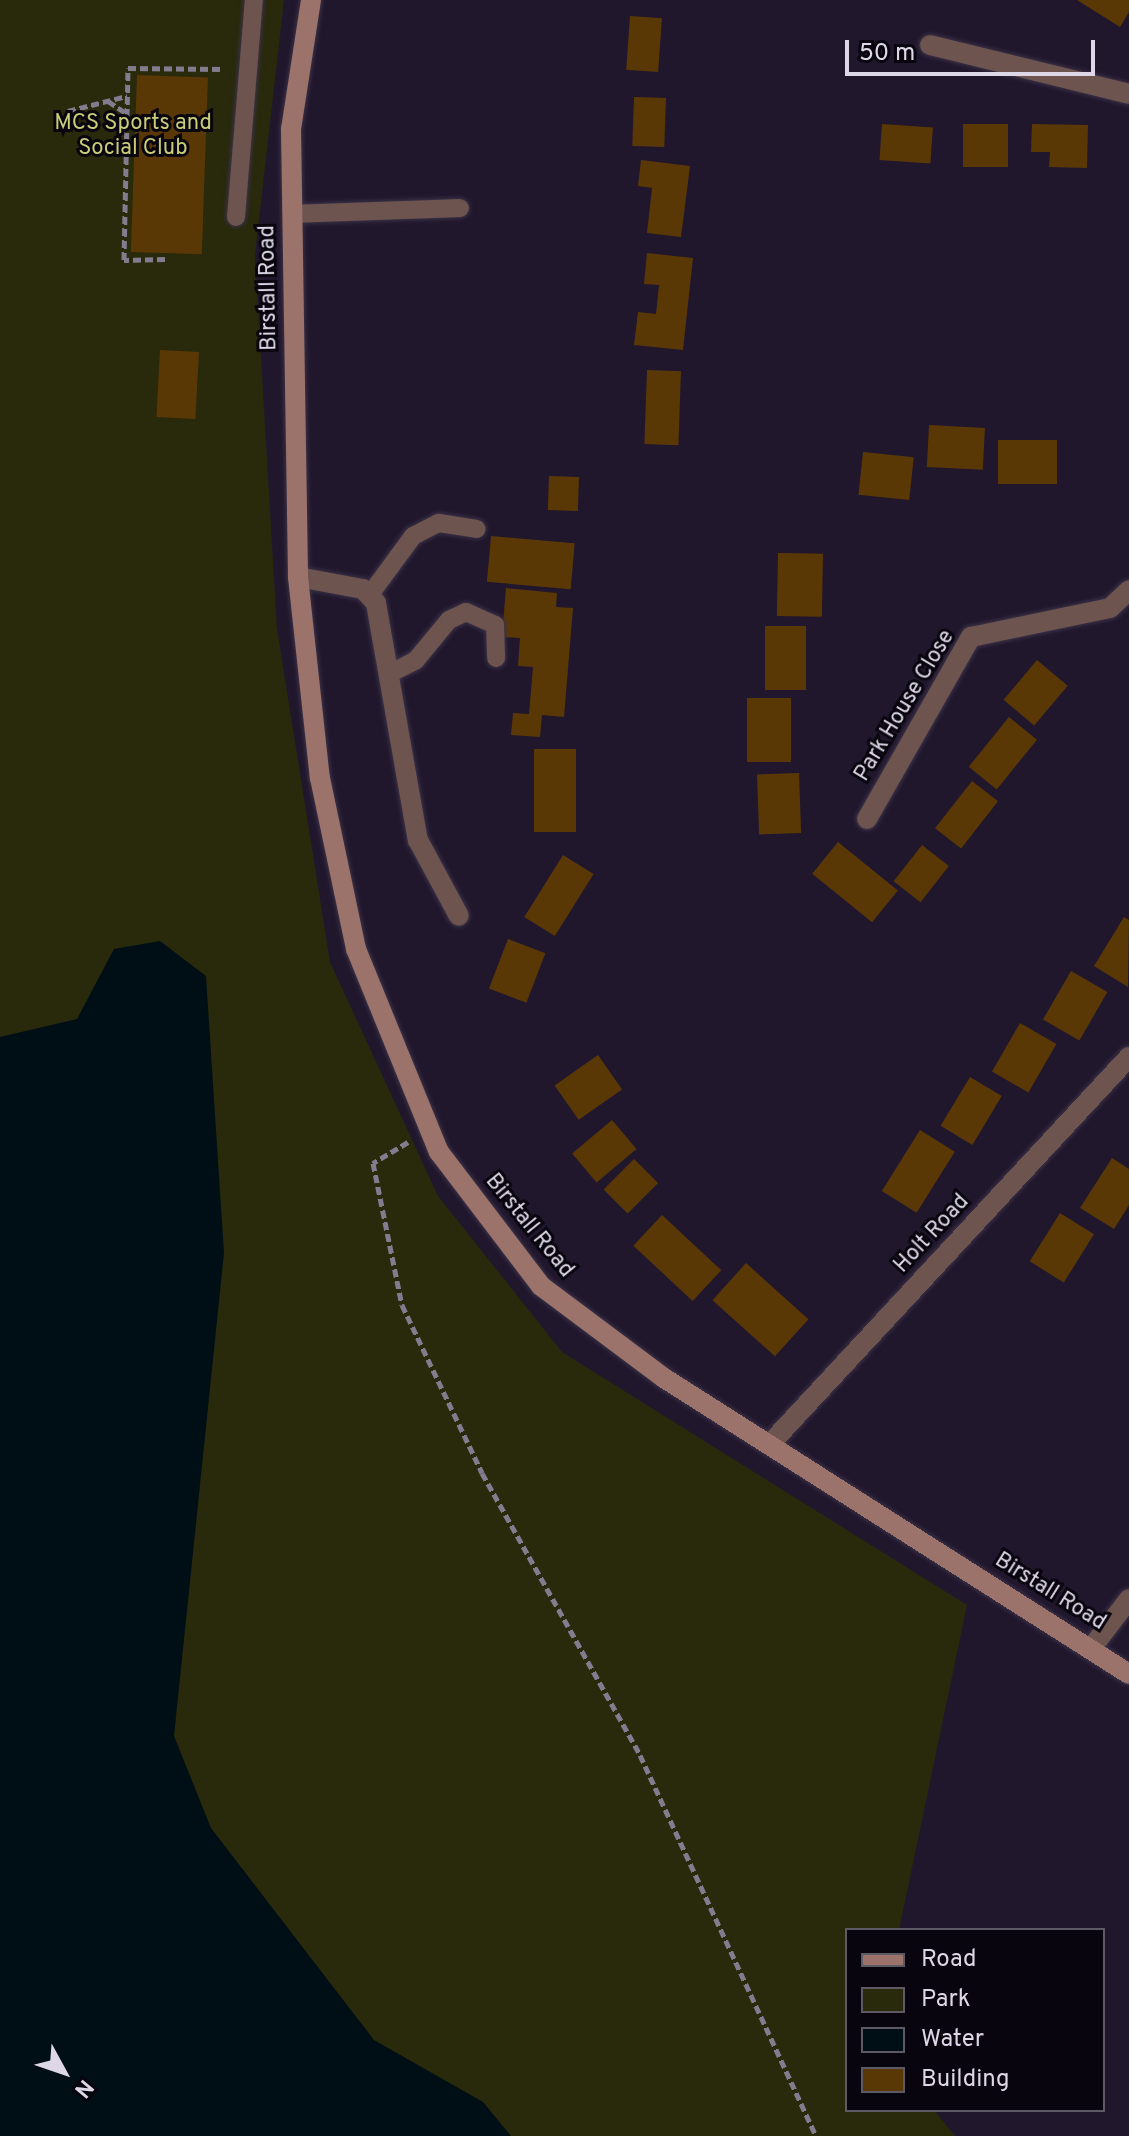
<!DOCTYPE html>
<style>
body{margin:0}
#map{position:relative;width:1129px;height:2136px;overflow:hidden;background:#21172d;font-family:Overpass,sans-serif}
div>[style]{position:absolute}
.green>*{inset:0;background:#29290b}
.water>*{inset:0;background:#000f16}
.building>*{inset:0;background:#5a3806;transform-origin:0 0}
.path>*{height:5px;margin-top:-2.5px;transform-origin:0;background:repeating-linear-gradient(90deg,#837b8e 0 8px,transparent 0 12px)}
.roads{filter:drop-shadow(0 0 2px #3b3247) drop-shadow(0 0 2px #3b3247)}
.lane>*{height:18px;margin:-9px;padding:0 9px;transform-origin:9px;border-radius:9px;background:#6d544f}
.street>*{height:20px;margin:-10px;padding:0 10px;transform-origin:10px;border-radius:10px;background:#6d544f}
.secondary>*{height:20px;margin:-10px;padding:0 10px;transform-origin:10px;border-radius:10px;background:#9b736b}
span{translate:-50% -50%;white-space:nowrap;text-align:center;line-height:1.15;-webkit-text-stroke:6px #08050e;paint-order:stroke}
.park-label{font-size:22px;color:#c9cc78}
.street-label{font-size:22px;color:#ddd7e7}
.legend{position:absolute;left:845px;top:1928px;width:260px;height:184px;box-sizing:border-box;background:#08050e;border:2px solid #5d5965;margin:0;padding:10px 14px;list-style:none;font-size:24px;color:#ddd7e7}
.legend li{display:flex;align-items:center;gap:16px;height:40px}
.legend b{width:40px;border:2px solid #5d5965}
.north{position:absolute;left:24px;top:2032px;width:80px;height:80px;-webkit-text-stroke:6px #08050e;paint-order:stroke;rotate:130deg;font-size:22px;font-weight:700;line-height:32px;text-align:center;color:#ddd7e7}
.north::after{content:'';display:block;margin:auto;width:28px;height:36px;background:#ddd7e7;clip-path:polygon(50% 0,100% 100%,50% 72%,0 100%)}
.scale{position:absolute;left:845px;top:40px;width:250px;height:36px;box-sizing:border-box;border:4px solid #ddd7e7;border-top:0;padding-left:10px;font-size:24px;line-height:28px;white-space:nowrap;color:#ddd7e7;-webkit-text-stroke:6px #08050e;paint-order:stroke}
</style>
<div id="map">
<div class="green">
<i style="clip-path:polygon(0 0,284px 0,255px 255px,277px 629px,330px 962px,438px 1196px,562px 1352px,967px 1605px,899px 1930px,847px 1930px,847px 2110px,934px 2110px,955px 2136px,0 2136px)"></i>
</div>
<div class="water">
<i style="clip-path:polygon(160px 941px,206px 976px,224px 1253px,174px 1736px,211px 1828px,374px 2040px,483px 2102px,511px 2136px,0 2136px,0 1037px,77px 1019px,114px 949px)"></i>
</div>
<div class="building">
<i style="clip-path:polygon(1077px 0,1129px 0,1129px 12px,1120px 27px)"></i>
<i style="left:630px;top:16px;width:32px;height:54px;rotate:4deg"></i>
<i style="left:137px;top:75px;width:71px;height:177px;rotate:2deg"></i>
<i style="left:634px;top:97px;width:32px;height:49px;rotate:2deg"></i>
<i style="left:882px;top:124px;width:51px;height:36px;rotate:4deg"></i>
<i style="left:963px;top:124px;width:45px;height:43px"></i>
<i style="clip-path:polygon(1032px 124px,1088px 125px,1087px 168px,1049px 167px,1050px 152px,1031px 152px)"></i>
<i style="clip-path:polygon(641px 160px,690px 166px,681px 237px,647px 233px,652px 188px,638px 186px)"></i>
<i style="clip-path:polygon(647px 253px,693px 258px,683px 350px,634px 345px,638px 312px,656px 314px,659px 285px,644px 284px)"></i>
<i style="left:160px;top:350px;width:39px;height:67px;rotate:3deg"></i>
<i style="left:647px;top:370px;width:34px;height:74px;rotate:2deg"></i>
<i style="left:929px;top:425px;width:56px;height:42px;rotate:3deg"></i>
<i style="left:998px;top:440px;width:59px;height:44px"></i>
<i style="left:863px;top:452px;width:51px;height:43px;rotate:6deg"></i>
<i style="left:549px;top:476px;width:30px;height:34px;rotate:2deg"></i>
<i style="left:491px;top:536px;width:84px;height:46px;rotate:5deg"></i>
<i style="left:778px;top:553px;width:45px;height:63px;rotate:1deg"></i>
<i style="clip-path:polygon(506px 588px,557px 593px,556px 607px,573px 608px,564px 717px,542px 715px,540px 737px,511px 735px,513px 713px,529px 714px,533px 667px,518px 666px,520px 638px,502px 637px)"></i>
<i style="left:765px;top:626px;width:41px;height:64px"></i>
<i style="left:1037px;top:660px;width:40px;height:52px;rotate:40deg"></i>
<i style="left:791px;top:698px;width:64px;height:44px;rotate:90deg"></i>
<i style="left:1009px;top:717px;width:36px;height:64px;rotate:39deg"></i>
<i style="left:534px;top:749px;width:42px;height:83px"></i>
<i style="left:799px;top:773px;width:60px;height:42px;rotate:88deg"></i>
<i style="left:972px;top:781px;width:33px;height:60px;rotate:38deg"></i>
<i style="left:838px;top:842px;width:77px;height:41px;rotate:39deg"></i>
<i style="left:922px;top:845px;width:34px;height:46px;rotate:38deg"></i>
<i style="left:563px;top:855px;width:36px;height:73px;rotate:32deg"></i>
<i style="clip-path:polygon(1124px 917px,1129px 920px,1128px 987px,1094px 966px)"></i>
<i style="left:508px;top:939px;width:40px;height:53px;rotate:21deg"></i>
<i style="left:1071px;top:971px;width:42px;height:56px;rotate:30deg"></i>
<i style="left:1020px;top:1023px;width:42px;height:56px;rotate:30deg"></i>
<i style="left:598px;top:1055px;width:42px;height:53px;rotate:55deg"></i>
<i style="left:970px;top:1077px;width:37px;height:57px;rotate:31deg"></i>
<i style="left:612px;top:1120px;width:38px;height:52px;rotate:50deg"></i>
<i style="left:920px;top:1130px;width:41px;height:72px;rotate:32deg"></i>
<i style="clip-path:polygon(1112px 1158px,1129px 1169px,1129px 1205px,1114px 1229px,1080px 1208px)"></i>
<i style="left:634px;top:1159px;width:34px;height:43px;rotate:45deg"></i>
<i style="left:1060px;top:1213px;width:40px;height:57px;rotate:32deg"></i>
<i style="left:662px;top:1215px;width:81px;height:42px;rotate:43deg"></i>
<i style="left:746px;top:1263px;width:84px;height:50px;rotate:42deg"></i>
</div>
<div class="path">
<i style="left:108px;top:101px;width:22px;rotate:34deg"></i>
<i style="left:68px;top:111px;width:61px;rotate:-14.3deg"></i>
<i style="left:165px;top:259px;width:41px;rotate:178.6deg"></i>
<i style="left:124px;top:260px;width:192px;rotate:-88.8deg"></i>
<i style="left:128px;top:68px;width:94px;rotate:0.6deg"></i>
<i style="left:408px;top:1142px;width:41px;rotate:149deg"></i>
<i style="left:373px;top:1163px;width:145px;rotate:78.5deg"></i>
<i style="left:402px;top:1305px;width:186px;rotate:64.5deg"></i>
<i style="left:482px;top:1473px;width:323px;rotate:60.7deg"></i>
<i style="left:640px;top:1755px;width:420px;rotate:65.2deg"></i>
</div>
<div class="roads">
<div class="lane">
<i style="left:292px;top:214px;width:168px;rotate:-2deg"></i>
<i style="left:236px;top:217px;width:218px;rotate:-85.3deg"></i>
<i style="left:369px;top:596px;width:74px;rotate:-53.7deg"></i>
<i style="left:413px;top:536px;width:29px;rotate:-27deg"></i>
<i style="left:439px;top:523px;width:38px;rotate:9deg"></i>
<i style="left:389px;top:674px;width:30px;rotate:-27deg"></i>
<i style="left:416px;top:660px;width:52px;rotate:-50.5deg"></i>
<i style="left:449px;top:620px;width:19px;rotate:-25deg"></i>
<i style="left:466px;top:612px;width:32px;rotate:24deg"></i>
<i style="left:495px;top:625px;width:33px;rotate:88deg"></i>
</div>
<div class="street">
<i style="left:930px;top:45px;width:205px;rotate:13.8deg"></i>
<i style="left:298px;top:577px;width:66px;rotate:10.5deg"></i>
<i style="left:363px;top:589px;width:19px;rotate:47deg"></i>
<i style="left:376px;top:603px;width:241px;rotate:80deg"></i>
<i style="left:418px;top:840px;width:86px;rotate:61.7deg"></i>
<i style="left:867px;top:819px;width:210px;rotate:-60.3deg"></i>
<i style="left:971px;top:637px;width:142px;rotate:-11.8deg"></i>
<i style="left:1110px;top:608px;width:26px;rotate:-43deg"></i>
<i style="left:770px;top:1444px;width:528px;rotate:-47.15deg"></i>
<i style="left:1093px;top:1646px;width:59px;rotate:-52.5deg"></i>
</div>
<div class="secondary">
<i style="left:311px;top:0;width:131px;rotate:98.8deg"></i>
<i style="left:291px;top:129px;width:448px;rotate:89.1deg"></i>
<i style="left:298px;top:577px;width:202px;rotate:83.8deg"></i>
<i style="left:320px;top:778px;width:175px;rotate:78.1deg"></i>
<i style="left:356px;top:949px;width:219px;rotate:67.8deg"></i>
<i style="left:439px;top:1152px;width:168px;rotate:52.7deg"></i>
<i style="left:541px;top:1286px;width:154px;rotate:36.8deg"></i>
<i style="left:664px;top:1378px;width:551px;rotate:32.48deg"></i>
</div>
</div>
<div class="park-label">
<span style="left:133px;top:136px">MCS Sports and<br>Social Club</span>
</div>
<div class="street-label">
<span style="left:269px;top:288px;rotate:-91deg">Birstall Road</span>
<span style="left:905px;top:706px;rotate:-59deg">Park House Close</span>
<span style="left:529px;top:1226px;rotate:51deg">Birstall Road</span>
<span style="left:932px;top:1234px;rotate:-47deg">Holt Road</span>
<span style="left:1050px;top:1592px;rotate:32deg">Birstall Road</span>
</div>
<ul class="legend">
<li><b style="height:10px;background:#9b736b"></b>Road</li>
<li><b style="height:22px;background:#29290b"></b>Park</li>
<li><b style="height:22px;background:#000f16"></b>Water</li>
<li><b style="height:22px;background:#5a3806"></b>Building</li>
</ul>
<div class="north">N</div>
<div class="scale">50 m</div>
</div>
